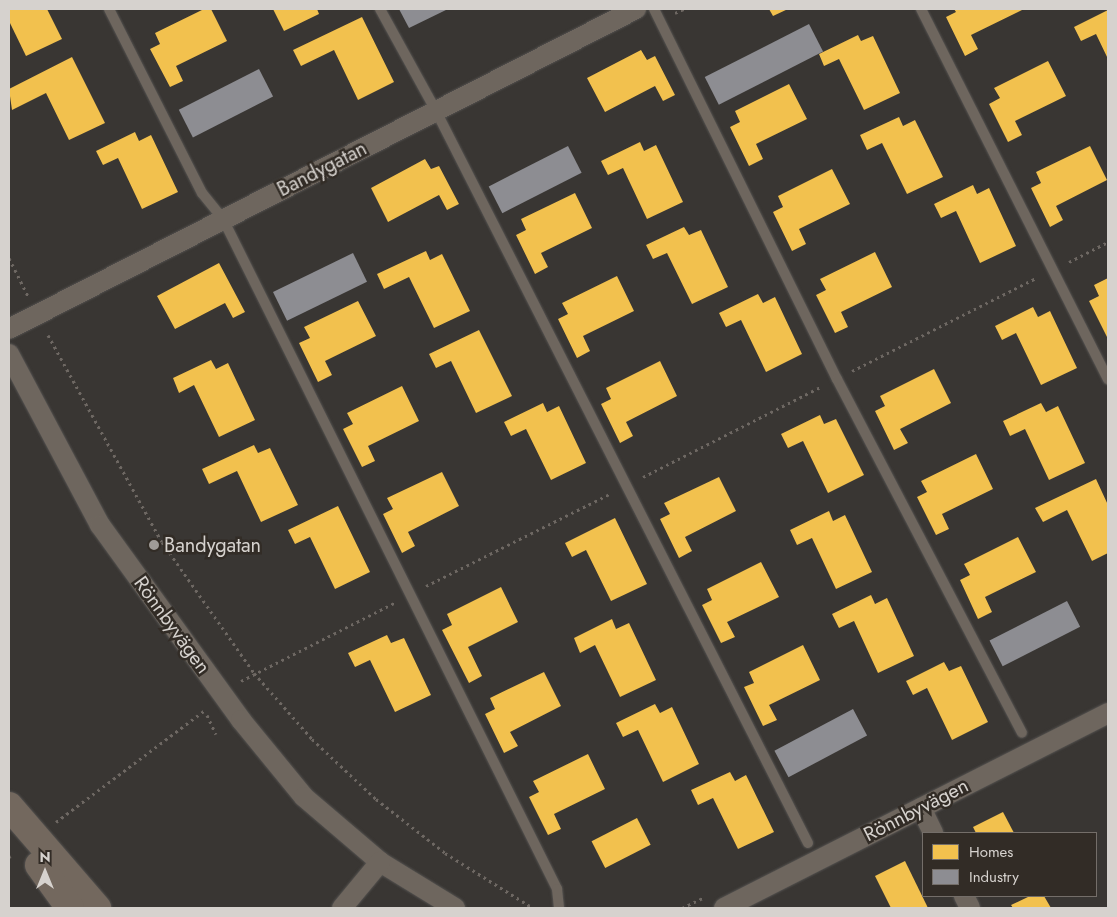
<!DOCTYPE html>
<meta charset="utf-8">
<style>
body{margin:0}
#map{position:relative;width:1117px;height:917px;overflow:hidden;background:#393633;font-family:Jost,sans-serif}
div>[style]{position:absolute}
.homes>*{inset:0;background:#f2c14e;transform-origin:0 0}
.industry>*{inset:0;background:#8d8d92;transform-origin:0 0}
.path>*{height:3px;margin-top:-1.5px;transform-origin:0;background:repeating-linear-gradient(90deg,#6e6863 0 2.5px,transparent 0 6.5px)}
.roads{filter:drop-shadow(0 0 1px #545250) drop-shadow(0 0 1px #545250)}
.service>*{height:10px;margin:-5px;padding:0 5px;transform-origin:5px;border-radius:5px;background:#6e665e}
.minor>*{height:20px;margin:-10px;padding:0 10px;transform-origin:10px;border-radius:10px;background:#6e665e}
.secondary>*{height:28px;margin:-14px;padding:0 14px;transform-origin:14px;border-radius:14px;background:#73685e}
.dots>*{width:14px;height:14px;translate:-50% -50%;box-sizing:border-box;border:2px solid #322c26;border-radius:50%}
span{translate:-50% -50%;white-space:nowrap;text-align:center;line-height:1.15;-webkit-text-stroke:5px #322c26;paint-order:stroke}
.street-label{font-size:20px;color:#d6d2ce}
.poi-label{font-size:20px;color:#d6d2ce}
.left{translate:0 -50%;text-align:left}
.frame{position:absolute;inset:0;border:10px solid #d6d2ce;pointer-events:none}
.legend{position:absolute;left:922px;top:832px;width:175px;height:65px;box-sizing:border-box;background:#322c26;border:1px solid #746e69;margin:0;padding:6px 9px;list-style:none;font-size:15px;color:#d6d2ce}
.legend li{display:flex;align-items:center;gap:10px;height:25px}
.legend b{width:25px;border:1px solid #746e69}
.north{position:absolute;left:20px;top:847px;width:50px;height:50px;-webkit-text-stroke:4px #322c26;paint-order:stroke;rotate:0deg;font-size:14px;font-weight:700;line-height:20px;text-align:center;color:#d6d2ce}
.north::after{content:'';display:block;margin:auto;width:18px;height:22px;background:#d6d2ce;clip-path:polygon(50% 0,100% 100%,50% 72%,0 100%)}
</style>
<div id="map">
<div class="homes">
<i style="clip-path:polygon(9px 9px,47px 9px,62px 39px,26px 56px,9px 21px)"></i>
<i style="clip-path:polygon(204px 9px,211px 9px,227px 41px,176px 66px,183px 81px,170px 87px,150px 49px,160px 44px,155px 33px)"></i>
<i style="clip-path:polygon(273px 9px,317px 9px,319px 14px,284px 31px)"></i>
<i style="clip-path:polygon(769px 9px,788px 9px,773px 16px)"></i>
<i style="clip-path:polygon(954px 9px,1024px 9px,971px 35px,978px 49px,965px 56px,946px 17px,956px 12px)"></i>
<i style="clip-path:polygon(1108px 10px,1108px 59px,1096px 34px,1081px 41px,1074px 27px)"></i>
<i style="clip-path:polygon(362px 17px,394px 82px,358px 100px,334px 50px,301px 66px,293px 50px)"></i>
<i style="clip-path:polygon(858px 35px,861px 41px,873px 36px,900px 93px,864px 110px,839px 59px,824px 66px,819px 54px)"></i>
<i style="clip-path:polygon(641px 50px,647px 60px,655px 56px,675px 95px,663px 101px,655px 86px,605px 112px,587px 78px)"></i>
<i style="clip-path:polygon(72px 57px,105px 123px,69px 140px,46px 93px,12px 110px,9px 89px)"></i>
<i style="clip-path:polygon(1048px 61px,1066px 96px,1015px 121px,1022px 135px,1008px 142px,989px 104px,1000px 98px,994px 88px)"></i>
<i style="clip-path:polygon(789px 84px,807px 119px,756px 144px,763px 159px,749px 166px,730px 127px,740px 122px,735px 111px)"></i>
<i style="clip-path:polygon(899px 117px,903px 126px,915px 120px,943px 177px,907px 194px,882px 143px,867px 150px,860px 135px)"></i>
<i style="clip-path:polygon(135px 132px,139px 141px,151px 135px,178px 192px,142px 209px,118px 158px,103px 165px,96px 151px)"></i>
<i style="clip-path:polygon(640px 142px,644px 151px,656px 145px,683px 202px,647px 219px,623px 168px,608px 175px,601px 161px)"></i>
<i style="clip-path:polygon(1090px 146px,1107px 180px,1056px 206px,1063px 220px,1050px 227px,1031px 188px,1041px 183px,1036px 172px)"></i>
<i style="clip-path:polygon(425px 159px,431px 169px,439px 166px,459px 204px,447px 210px,439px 195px,388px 222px,371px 188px)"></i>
<i style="clip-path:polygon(832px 169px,850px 204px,799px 229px,806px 244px,792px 251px,773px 212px,783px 207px,778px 196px)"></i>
<i style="clip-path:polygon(973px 185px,977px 194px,989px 188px,1016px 246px,980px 263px,956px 211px,941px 218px,934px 204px)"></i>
<i style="clip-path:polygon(575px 193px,592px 228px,541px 253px,548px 267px,535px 274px,516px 235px,526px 230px,521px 219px)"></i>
<i style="clip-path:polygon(684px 227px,689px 235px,701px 230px,728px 287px,692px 304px,667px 253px,653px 259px,646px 245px)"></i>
<i style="clip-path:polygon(426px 251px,430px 260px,442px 254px,470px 311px,434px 328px,409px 277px,384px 289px,377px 274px)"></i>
<i style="clip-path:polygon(875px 252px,892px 287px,841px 312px,848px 327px,835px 333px,816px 295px,826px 290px,820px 279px)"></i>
<i style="clip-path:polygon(219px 263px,245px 312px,233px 318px,225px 303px,175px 329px,157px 296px)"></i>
<i style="clip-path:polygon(617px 276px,634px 311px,583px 336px,590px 351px,577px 358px,558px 319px,568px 314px,562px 303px)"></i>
<i style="clip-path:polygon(1108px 278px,1108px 339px,1089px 301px,1099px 296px,1094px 285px)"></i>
<i style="clip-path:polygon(758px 294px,763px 303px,775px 297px,802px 354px,766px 372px,741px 320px,726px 327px,719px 313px)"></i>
<i style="clip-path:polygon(358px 301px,376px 336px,325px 361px,332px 375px,318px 382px,299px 343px,310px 338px,304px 327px)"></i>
<i style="clip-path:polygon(1033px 307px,1038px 317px,1050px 311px,1077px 368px,1041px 385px,1016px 333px,1002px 340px,995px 326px)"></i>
<i style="clip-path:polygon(479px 330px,512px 396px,476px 413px,451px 361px,436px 368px,429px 354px)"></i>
<i style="clip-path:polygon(211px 360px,216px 369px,228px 363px,255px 420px,219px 437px,194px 385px,179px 393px,173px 378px)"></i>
<i style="clip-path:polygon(660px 361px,677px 396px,626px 422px,633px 436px,620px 443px,601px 404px,611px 399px,606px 388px)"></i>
<i style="clip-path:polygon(934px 369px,951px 403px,900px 429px,908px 443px,894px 450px,875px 411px,885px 406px,880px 396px)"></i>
<i style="clip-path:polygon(402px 386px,419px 421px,368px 446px,375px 461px,362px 467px,343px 429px,353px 424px,347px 413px)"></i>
<i style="clip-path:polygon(543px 403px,547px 412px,559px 406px,586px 463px,551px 480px,526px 429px,511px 436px,504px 422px)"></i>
<i style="clip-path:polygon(1041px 403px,1046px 412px,1058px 406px,1085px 463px,1049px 480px,1025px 429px,1010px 436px,1003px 421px)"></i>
<i style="clip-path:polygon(820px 415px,824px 424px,836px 419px,864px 475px,828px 493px,803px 441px,788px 448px,781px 434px)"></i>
<i style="clip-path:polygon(254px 445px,258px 453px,270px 448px,298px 505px,261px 522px,237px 471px,209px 484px,202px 469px)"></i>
<i style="clip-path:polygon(976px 454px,993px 489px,942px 514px,949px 529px,936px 535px,917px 497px,927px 492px,921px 481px)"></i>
<i style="clip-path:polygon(442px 472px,459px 506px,408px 532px,415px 546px,402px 553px,383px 514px,393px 509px,387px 498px)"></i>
<i style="clip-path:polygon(719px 477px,736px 511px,685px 537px,692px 551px,679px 558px,660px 519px,670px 514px,664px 503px)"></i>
<i style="clip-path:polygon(1096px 479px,1108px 505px,1108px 553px,1092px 561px,1067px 510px,1043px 522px,1035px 508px)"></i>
<i style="clip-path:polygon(338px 506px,370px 572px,335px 589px,310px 537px,295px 544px,288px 530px)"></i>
<i style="clip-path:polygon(829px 511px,833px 521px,845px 515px,872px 572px,836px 589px,812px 538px,797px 545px,790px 530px)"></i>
<i style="clip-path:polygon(615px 518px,647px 584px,611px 601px,586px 550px,572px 557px,565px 543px)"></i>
<i style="clip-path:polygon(1018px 537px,1036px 572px,985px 597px,992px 612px,978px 619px,960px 580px,970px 575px,964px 564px)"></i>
<i style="clip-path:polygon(761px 562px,779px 597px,727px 622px,735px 637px,721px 643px,702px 605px,712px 600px,707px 589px)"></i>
<i style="clip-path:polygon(501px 587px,518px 622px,468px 647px,482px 676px,469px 683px,442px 630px,452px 625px,447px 614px)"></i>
<i style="clip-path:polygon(871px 595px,875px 604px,887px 598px,914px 656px,878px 673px,854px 621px,839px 628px,832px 614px)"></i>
<i style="clip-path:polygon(612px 619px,616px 629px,629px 623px,656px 680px,620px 697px,595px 645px,580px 653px,574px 638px)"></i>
<i style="clip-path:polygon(387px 635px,391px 643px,404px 638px,431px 695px,395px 712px,370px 660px,355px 667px,348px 653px)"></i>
<i style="clip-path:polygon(803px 645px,820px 680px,769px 705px,777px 720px,763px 726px,744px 687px,754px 683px,749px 672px)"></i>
<i style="clip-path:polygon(944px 662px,949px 671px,961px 666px,988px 722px,952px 740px,927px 688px,913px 695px,906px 681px)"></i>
<i style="clip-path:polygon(544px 672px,561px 706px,510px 732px,518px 746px,504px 753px,485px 714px,495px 709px,490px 698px)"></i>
<i style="clip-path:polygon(655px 704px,660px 713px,672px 707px,699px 764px,663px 782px,638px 730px,623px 737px,616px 723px)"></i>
<i style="clip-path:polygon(588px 754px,605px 789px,554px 814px,561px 829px,548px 835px,529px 797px,539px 792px,533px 781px)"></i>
<i style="clip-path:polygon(730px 772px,735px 781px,746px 775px,774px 832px,738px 849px,713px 798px,698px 805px,691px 790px)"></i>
<i style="clip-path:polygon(1003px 812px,1014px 833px,976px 833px,973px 827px)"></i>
<i style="left:637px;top:818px;width:30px;height:51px;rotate:63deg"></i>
<i style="clip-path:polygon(905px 861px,928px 908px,891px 908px,875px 876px)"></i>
<i style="clip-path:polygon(1030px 896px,1044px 896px,1051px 908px,1013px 908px,1011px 905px)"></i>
</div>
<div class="industry">
<i style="clip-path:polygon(399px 9px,448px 9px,409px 28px)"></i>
<i style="left:809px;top:24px;width:31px;height:117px;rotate:63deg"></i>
<i style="left:259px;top:69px;width:31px;height:90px;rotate:63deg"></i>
<i style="left:568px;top:146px;width:30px;height:89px;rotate:63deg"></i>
<i style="left:353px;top:253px;width:32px;height:89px;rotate:64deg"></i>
<i style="left:1067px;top:601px;width:29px;height:87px;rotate:63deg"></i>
<i style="left:853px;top:709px;width:30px;height:89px;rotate:62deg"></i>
</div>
<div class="path">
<i style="left:675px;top:13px;width:10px;rotate:-24deg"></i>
<i style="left:9px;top:258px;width:42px;rotate:63.4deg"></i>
<i style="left:1069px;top:262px;width:44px;rotate:-27.1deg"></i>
<i style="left:48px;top:335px;width:236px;rotate:61.2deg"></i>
<i style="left:162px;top:542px;width:160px;rotate:54.9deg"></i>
<i style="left:254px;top:673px;width:88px;rotate:48.7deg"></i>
<i style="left:312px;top:739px;width:88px;rotate:43.2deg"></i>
<i style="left:376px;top:799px;width:88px;rotate:38deg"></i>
<i style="left:445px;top:853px;width:104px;rotate:32deg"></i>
<i style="left:852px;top:371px;width:206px;rotate:-26.8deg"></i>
<i style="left:643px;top:477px;width:201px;rotate:-26.9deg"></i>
<i style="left:426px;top:586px;width:206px;rotate:-26.6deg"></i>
<i style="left:241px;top:681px;width:174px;rotate:-27deg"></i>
<i style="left:207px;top:715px;width:21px;rotate:65deg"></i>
<i style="left:56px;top:822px;width:186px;rotate:-36.9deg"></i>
<i style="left:9px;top:857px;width:2px;rotate:-27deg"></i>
<i style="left:682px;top:908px;width:25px;rotate:-26deg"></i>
</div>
<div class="roads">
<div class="service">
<i style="left:109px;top:9px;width:206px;rotate:63.2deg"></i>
<i style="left:202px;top:193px;width:33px;rotate:51deg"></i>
<i style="left:223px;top:219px;width:749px;rotate:63.5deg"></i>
<i style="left:557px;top:889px;width:19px;rotate:84deg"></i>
<i style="left:380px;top:9px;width:116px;rotate:61.2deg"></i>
<i style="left:436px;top:111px;width:821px;rotate:63.06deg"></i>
<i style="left:654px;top:9px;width:413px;rotate:63.7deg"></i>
<i style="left:837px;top:379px;width:399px;rotate:62.4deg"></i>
<i style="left:921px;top:9px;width:415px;rotate:63.2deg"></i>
</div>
<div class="minor">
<i style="left:9px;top:329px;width:704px;rotate:-27.04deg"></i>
<i style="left:9px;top:354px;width:194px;rotate:62deg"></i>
<i style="left:100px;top:525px;width:241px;rotate:54.1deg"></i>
<i style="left:241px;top:720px;width:99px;rotate:50.7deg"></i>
<i style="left:304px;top:797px;width:100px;rotate:40.5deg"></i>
<i style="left:380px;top:862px;width:88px;rotate:31.5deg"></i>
<i style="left:921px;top:808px;width:28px;rotate:64deg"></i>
<i style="left:964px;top:896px;width:13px;rotate:63deg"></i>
<i style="left:342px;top:908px;width:60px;rotate:-50.4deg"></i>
<i style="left:724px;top:908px;width:431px;rotate:-26.9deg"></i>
</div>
<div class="secondary">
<i style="left:9px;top:806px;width:135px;rotate:49.2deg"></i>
<i style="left:39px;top:865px;width:53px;rotate:54.2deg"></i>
</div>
</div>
<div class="dots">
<i style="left:154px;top:545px;background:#9f9b98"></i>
</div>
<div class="street-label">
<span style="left:322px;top:169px;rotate:-27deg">Bandygatan</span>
<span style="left:172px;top:625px;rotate:54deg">Rönnbyvägen</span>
<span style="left:916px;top:810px;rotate:-27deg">Rönnbyvägen</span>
</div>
<div class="poi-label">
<span class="left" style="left:164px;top:545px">Bandygatan</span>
</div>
<div class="frame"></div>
<ul class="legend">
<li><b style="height:14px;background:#f2c14e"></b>Homes</li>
<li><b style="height:14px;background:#8d8d92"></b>Industry</li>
</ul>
<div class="north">N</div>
</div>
